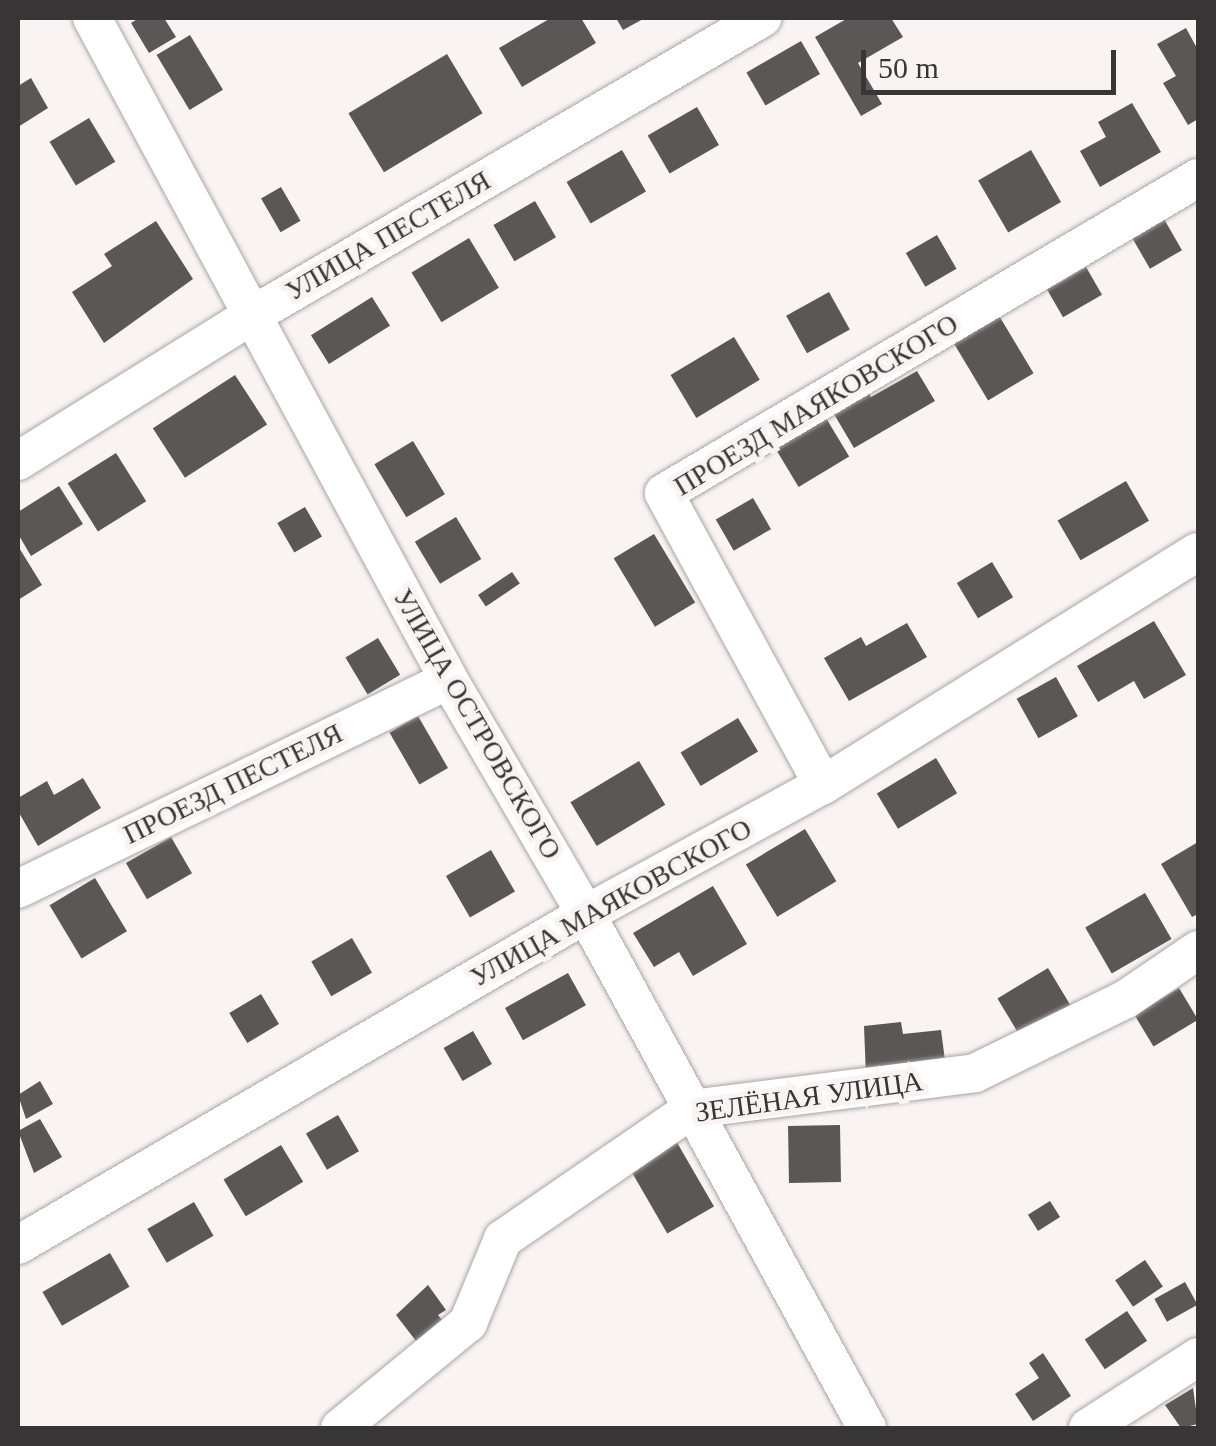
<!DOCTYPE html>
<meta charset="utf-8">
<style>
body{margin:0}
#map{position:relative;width:1216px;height:1446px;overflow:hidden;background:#f9f4f3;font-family:"Times New Roman",serif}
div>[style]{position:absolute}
.building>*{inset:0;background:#5b5756;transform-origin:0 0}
.roads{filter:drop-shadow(0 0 2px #aaa5a4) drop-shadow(0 0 2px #aaa5a4)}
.minor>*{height:38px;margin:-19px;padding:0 19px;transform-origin:19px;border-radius:19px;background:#fff}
span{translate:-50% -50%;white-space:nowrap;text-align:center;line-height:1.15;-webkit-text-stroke:10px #f9f4f3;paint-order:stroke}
.street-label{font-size:28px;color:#373535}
.frame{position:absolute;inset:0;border:20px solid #373535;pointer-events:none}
.scale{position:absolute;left:861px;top:50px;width:255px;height:45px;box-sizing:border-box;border:5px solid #373535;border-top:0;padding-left:12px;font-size:30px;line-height:35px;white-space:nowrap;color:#373535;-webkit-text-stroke:8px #f9f4f3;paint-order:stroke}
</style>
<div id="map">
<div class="building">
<i style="clip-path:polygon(139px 18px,164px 18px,176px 37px,149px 53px,131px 23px)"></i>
<i style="clip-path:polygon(551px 18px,581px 18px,596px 43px,522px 87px,499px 48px)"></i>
<i style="clip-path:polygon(616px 18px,645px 18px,623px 30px)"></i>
<i style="clip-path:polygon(848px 18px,891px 18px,903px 37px,858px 63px,882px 104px,861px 116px,815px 37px)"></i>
<i style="clip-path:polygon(1186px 28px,1198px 50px,1198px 119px,1188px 125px,1163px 83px,1176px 76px,1157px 44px)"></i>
<i style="left:190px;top:35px;width:64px;height:39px;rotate:59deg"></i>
<i style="left:801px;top:41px;width:38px;height:63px;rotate:60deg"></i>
<i style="left:447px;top:54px;width:69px;height:115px;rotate:59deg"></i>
<i style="clip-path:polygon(31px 78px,48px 108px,18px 127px,18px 86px)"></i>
<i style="clip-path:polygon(1132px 103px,1161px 152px,1100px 187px,1080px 151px,1106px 137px,1098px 122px)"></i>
<i style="left:697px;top:107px;width:44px;height:57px;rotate:60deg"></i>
<i style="left:89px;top:118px;width:51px;height:46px;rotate:59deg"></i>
<i style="left:622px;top:150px;width:48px;height:64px;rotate:60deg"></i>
<i style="left:1031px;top:150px;width:60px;height:61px;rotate:60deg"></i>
<i style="left:281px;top:187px;width:39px;height:23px;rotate:60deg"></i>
<i style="left:535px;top:201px;width:42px;height:48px;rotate:60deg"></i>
<i style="left:1164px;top:219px;width:36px;height:37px;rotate:60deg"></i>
<i style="clip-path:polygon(156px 221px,193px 279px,104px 343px,72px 292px,112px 266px,104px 254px)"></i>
<i style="left:937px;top:235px;width:39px;height:36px;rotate:60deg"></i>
<i style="left:469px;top:238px;width:58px;height:67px;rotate:59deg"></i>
<i style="left:1086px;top:267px;width:32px;height:45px;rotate:60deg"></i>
<i style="left:829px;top:292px;width:43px;height:49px;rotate:61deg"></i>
<i style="left:372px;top:297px;width:34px;height:72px;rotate:58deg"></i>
<i style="left:998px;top:314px;width:69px;height:53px;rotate:59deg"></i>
<i style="left:734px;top:337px;width:50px;height:74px;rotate:59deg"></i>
<i style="clip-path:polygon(917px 371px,935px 401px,854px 448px,831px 409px,866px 388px,871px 397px)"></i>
<i style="left:235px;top:375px;width:59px;height:98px;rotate:57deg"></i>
<i style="left:826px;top:418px;width:45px;height:59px;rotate:59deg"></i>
<i style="left:413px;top:441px;width:62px;height:45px;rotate:59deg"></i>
<i style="left:116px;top:453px;width:57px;height:57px;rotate:58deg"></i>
<i style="left:1126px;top:481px;width:46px;height:79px;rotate:60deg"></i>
<i style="clip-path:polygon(59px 486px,83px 524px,31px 556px,18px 534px,18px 512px)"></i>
<i style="left:753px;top:498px;width:36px;height:43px;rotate:60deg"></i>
<i style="left:305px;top:507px;width:34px;height:32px;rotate:60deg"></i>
<i style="left:456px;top:517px;width:49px;height:48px;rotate:59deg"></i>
<i style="left:654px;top:534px;width:80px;height:47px;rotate:59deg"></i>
<i style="clip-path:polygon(18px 546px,42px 585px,18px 600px)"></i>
<i style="left:992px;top:562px;width:41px;height:41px;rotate:59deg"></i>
<i style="left:512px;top:572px;width:14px;height:41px;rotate:56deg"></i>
<i style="clip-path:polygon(1154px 621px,1186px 675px,1144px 699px,1134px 681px,1098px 702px,1077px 666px)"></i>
<i style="clip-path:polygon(907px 623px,927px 657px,849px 701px,824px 658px,861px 637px,866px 646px)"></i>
<i style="left:378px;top:638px;width:43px;height:38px;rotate:59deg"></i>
<i style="left:1056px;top:677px;width:45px;height:45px;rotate:61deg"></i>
<i style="left:418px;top:716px;width:60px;height:33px;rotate:60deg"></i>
<i style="left:738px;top:718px;width:39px;height:67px;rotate:59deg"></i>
<i style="left:936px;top:758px;width:41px;height:69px;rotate:59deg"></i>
<i style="left:639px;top:761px;width:51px;height:80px;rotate:59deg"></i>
<i style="clip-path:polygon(83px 778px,101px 808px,38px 846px,18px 811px,18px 798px,47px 781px,54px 795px)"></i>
<i style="left:805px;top:829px;width:61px;height:69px;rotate:59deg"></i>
<i style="left:171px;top:837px;width:42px;height:52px;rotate:60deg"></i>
<i style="clip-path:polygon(1198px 842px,1198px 914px,1192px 917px,1161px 864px)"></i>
<i style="left:491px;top:850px;width:48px;height:52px;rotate:60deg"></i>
<i style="left:95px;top:878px;width:62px;height:53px;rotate:59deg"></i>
<i style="clip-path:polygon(713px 886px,747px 944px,693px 976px,679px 952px,654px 967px,633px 933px)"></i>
<i style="left:1145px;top:893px;width:53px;height:69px;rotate:60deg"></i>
<i style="left:352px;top:938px;width:40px;height:47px;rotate:60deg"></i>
<i style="left:1048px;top:968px;width:43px;height:59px;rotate:59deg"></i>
<i style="left:568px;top:973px;width:37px;height:72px;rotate:61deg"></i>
<i style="left:1179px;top:988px;width:37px;height:52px;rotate:59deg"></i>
<i style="left:261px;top:994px;width:35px;height:37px;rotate:59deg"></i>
<i style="clip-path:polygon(901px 1022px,903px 1034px,941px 1030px,946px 1068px,866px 1077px,864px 1026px)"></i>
<i style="left:473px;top:1031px;width:38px;height:34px;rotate:60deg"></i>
<i style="clip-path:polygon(40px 1081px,53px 1104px,26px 1119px,18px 1095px)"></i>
<i style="left:338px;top:1115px;width:42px;height:37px;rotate:60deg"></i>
<i style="clip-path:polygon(40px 1119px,62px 1157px,34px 1173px,18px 1131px)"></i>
<i style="left:840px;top:1125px;width:57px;height:52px;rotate:89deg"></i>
<i style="left:675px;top:1139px;width:78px;height:54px;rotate:60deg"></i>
<i style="left:281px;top:1145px;width:43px;height:67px;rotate:59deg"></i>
<i style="left:1050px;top:1201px;width:19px;height:26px;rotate:58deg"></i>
<i style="left:194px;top:1202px;width:39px;height:54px;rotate:60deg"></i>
<i style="left:110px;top:1253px;width:39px;height:78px;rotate:60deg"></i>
<i style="left:1145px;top:1260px;width:32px;height:36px;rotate:56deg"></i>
<i style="left:1185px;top:1282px;width:26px;height:35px;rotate:61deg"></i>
<i style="clip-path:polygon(428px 1285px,446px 1310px,438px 1315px,443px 1321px,416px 1341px,396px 1315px)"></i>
<i style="left:1127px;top:1311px;width:36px;height:51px;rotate:56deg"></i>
<i style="clip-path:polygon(1043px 1353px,1071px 1396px,1033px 1421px,1015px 1394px,1039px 1378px,1029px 1363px)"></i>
<i style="clip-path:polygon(1193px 1388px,1198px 1424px,1181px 1428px,1165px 1405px)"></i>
</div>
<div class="roads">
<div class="minor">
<i style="left:92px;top:18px;width:752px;rotate:61.66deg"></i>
<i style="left:449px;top:680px;width:271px;rotate:59.7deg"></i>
<i style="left:586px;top:914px;width:586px;rotate:61.33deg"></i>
<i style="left:18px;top:461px;width:274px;rotate:-31.9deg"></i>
<i style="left:251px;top:316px;width:592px;rotate:-30.25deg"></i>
<i style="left:823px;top:785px;width:332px;rotate:-118.6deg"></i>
<i style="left:664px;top:493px;width:620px;rotate:-30.54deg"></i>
<i style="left:18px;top:889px;width:479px;rotate:-25.9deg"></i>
<i style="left:18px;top:1245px;width:657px;rotate:-30.23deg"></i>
<i style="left:586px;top:914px;width:270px;rotate:-28.6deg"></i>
<i style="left:823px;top:785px;width:441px;rotate:-31.9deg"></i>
<i style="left:340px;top:1428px;width:166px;rotate:-39.4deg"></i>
<i style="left:468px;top:1323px;width:91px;rotate:-67.4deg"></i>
<i style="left:503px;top:1239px;width:229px;rotate:-34.5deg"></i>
<i style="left:692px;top:1109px;width:285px;rotate:-7.2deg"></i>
<i style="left:975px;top:1073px;width:168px;rotate:-26.1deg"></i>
<i style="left:1126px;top:999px;width:87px;rotate:-34.2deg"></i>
<i style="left:1088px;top:1428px;width:131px;rotate:-32.8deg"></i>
</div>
</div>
<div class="street-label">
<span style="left:388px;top:236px;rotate:-30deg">УЛИЦА ПЕСТЕЛЯ</span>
<span style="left:816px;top:405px;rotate:-31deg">ПРОЕЗД МАЯКОВСКОГО</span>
<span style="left:477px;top:724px;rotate:60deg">УЛИЦА ОСТРОВСКОГО</span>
<span style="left:233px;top:784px;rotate:-26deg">ПРОЕЗД ПЕСТЕЛЯ</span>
<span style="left:611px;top:903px;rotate:-29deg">УЛИЦА МАЯКОВСКОГО</span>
<span style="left:809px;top:1097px;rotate:-8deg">ЗЕЛЁНАЯ УЛИЦА</span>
</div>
<div class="frame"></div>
<div class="scale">50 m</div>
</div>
